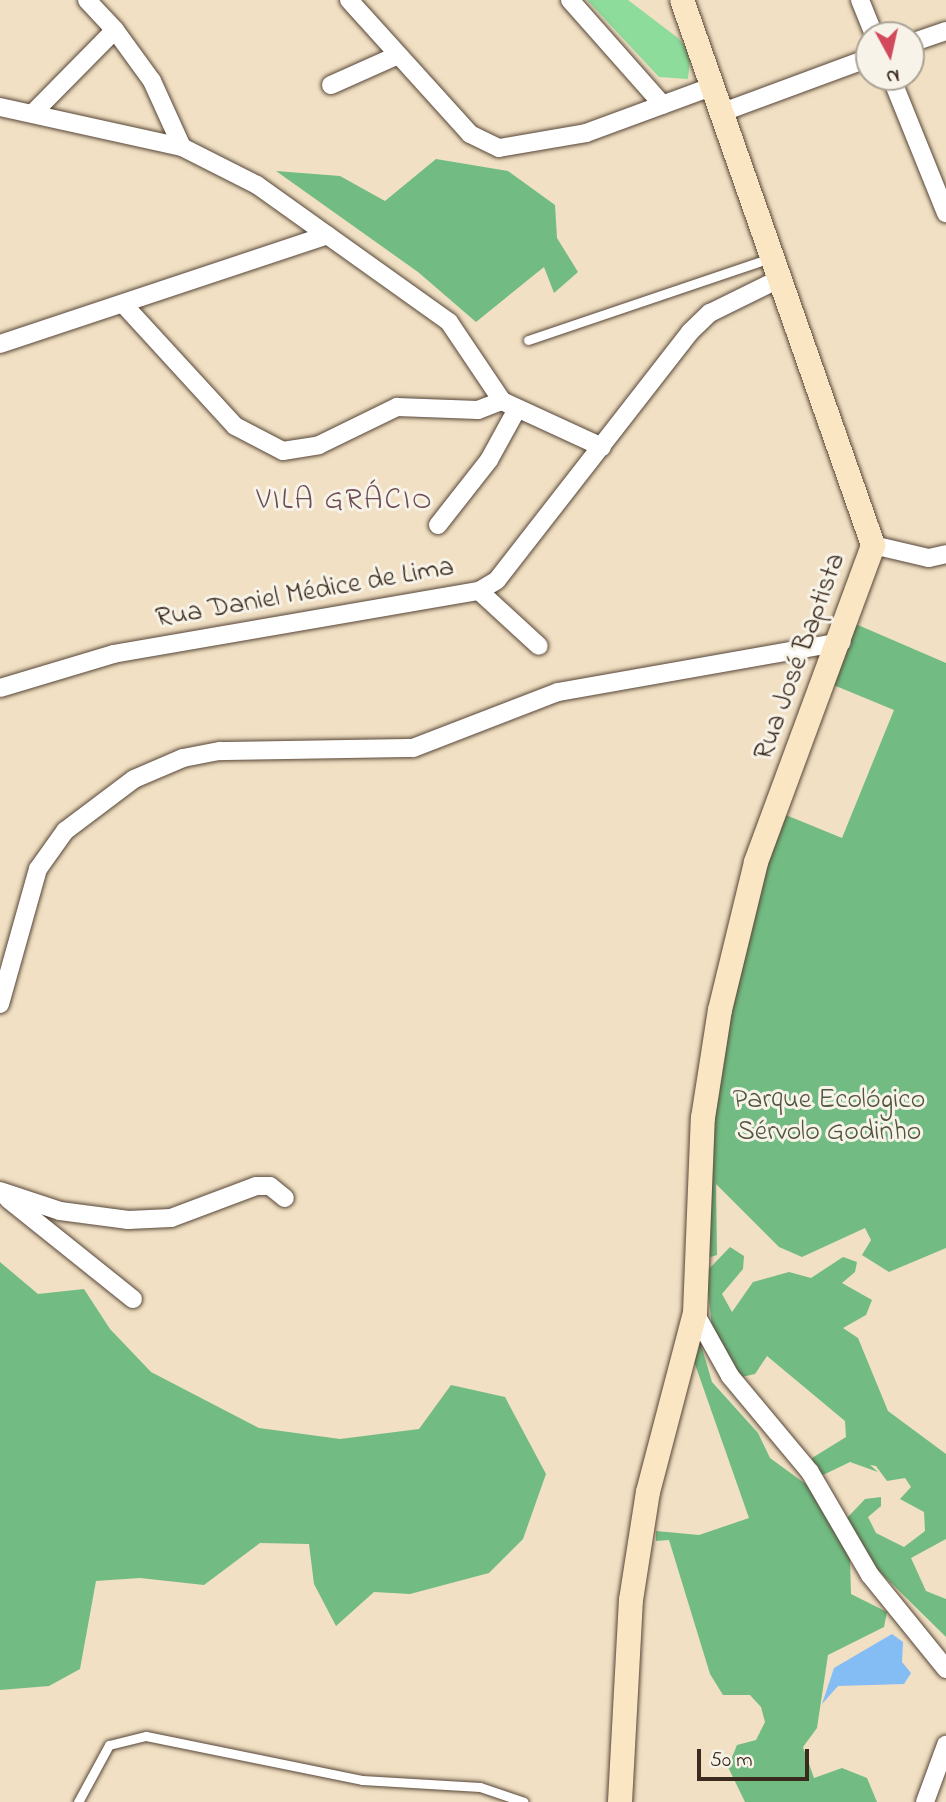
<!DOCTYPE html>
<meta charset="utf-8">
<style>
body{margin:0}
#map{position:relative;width:946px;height:1802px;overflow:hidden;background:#f1e0c3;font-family:"Indie Flower",sans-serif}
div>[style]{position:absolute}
.green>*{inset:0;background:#8ddc9b}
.forest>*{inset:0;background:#72bc83}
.water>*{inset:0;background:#84bcf4}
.roads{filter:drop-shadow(0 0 2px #564537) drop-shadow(0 0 2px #564537)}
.lane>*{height:9px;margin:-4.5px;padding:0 4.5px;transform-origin:4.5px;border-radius:4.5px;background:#fff}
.street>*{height:18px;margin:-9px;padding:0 9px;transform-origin:9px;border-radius:9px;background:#fff}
.secondary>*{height:24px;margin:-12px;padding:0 12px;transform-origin:12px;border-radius:12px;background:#fbe6c4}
span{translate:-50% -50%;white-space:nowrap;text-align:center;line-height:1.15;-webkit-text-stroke:6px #f7f3e8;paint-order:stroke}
.street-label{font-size:28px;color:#3b2a1e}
.park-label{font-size:28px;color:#50563d}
.neighbourhood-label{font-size:30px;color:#6e4d57;letter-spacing:2px}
.north{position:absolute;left:855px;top:21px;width:70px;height:70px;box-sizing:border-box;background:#f7f3e8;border:2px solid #aca397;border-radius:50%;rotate:172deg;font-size:19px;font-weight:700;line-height:28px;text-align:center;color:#3b2a1e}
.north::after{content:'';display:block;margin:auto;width:24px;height:32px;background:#d1495b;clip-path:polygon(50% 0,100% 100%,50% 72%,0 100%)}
.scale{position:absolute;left:697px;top:1749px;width:112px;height:32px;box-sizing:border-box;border:4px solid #3b2a1e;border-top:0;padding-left:9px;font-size:21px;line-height:24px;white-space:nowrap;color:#3b2a1e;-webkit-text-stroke:5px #f7f3e8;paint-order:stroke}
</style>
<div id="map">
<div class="green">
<i style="clip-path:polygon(587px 0,628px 0,678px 38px,691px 53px,688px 79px,659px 77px)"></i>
</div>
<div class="forest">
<i style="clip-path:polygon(436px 159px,508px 171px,555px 205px,557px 238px,578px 272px,554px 293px,544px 267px,476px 322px,418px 272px,276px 171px,340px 176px,385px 201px)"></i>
<i style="clip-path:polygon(851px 622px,946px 663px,946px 1248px,889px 1272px,862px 1255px,871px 1240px,865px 1228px,802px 1257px,779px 1247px,716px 1184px,717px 1255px,707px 1258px,718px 1057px,781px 813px,842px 838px,894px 710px,831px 684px)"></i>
<i style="clip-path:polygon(730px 1247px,744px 1256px,743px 1269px,722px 1294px,732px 1312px,753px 1282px,789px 1272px,811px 1278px,843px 1257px,857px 1262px,855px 1272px,842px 1283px,872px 1300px,866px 1315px,843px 1328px,858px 1338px,888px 1411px,946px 1454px,946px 1539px,911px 1558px,926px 1591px,946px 1599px,946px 1637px,878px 1570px,847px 1518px,865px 1499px,881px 1497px,881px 1506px,868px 1517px,876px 1533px,904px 1547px,925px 1531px,924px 1512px,900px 1499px,911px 1487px,905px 1478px,887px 1481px,876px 1466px,870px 1465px,878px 1472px,850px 1462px,823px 1475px,815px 1470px,812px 1458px,846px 1437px,845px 1421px,767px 1356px,755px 1374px,742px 1377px,723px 1350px,712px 1328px,706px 1272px)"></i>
<i style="clip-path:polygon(0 1262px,38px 1294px,84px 1289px,110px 1329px,151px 1372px,259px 1428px,340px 1439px,419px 1429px,451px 1385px,505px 1397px,546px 1474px,523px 1539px,489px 1573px,410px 1594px,374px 1592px,336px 1626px,314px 1584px,309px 1544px,260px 1543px,204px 1585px,140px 1578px,96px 1581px,80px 1669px,49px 1686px,0 1690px)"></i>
<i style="clip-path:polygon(697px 1331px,712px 1382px,758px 1433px,770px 1458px,807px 1485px,836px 1532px,850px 1559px,851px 1594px,887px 1612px,884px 1627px,828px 1655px,817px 1728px,803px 1747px,814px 1778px,842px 1768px,867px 1778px,877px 1802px,745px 1802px,728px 1767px,737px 1745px,756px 1740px,765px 1722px,761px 1707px,750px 1695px,723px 1695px,710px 1674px,669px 1540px,656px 1541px,656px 1531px,699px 1535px,749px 1518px,690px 1350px)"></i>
</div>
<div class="water">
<i style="clip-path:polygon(892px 1634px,903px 1642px,902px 1662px,911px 1673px,904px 1684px,838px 1686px,822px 1704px,834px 1668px)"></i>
</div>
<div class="roads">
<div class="lane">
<i style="left:528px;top:340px;width:256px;rotate:-18.7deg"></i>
<i style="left:78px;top:1802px;width:65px;rotate:-61.5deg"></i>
<i style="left:109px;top:1745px;width:38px;rotate:-14deg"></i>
<i style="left:146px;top:1736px;width:220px;rotate:11.5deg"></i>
<i style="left:362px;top:1780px;width:118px;rotate:3.4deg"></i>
<i style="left:480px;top:1787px;width:46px;rotate:18.8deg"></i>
</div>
<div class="street">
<i style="left:349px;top:0;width:181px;rotate:47.9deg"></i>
<i style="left:470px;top:134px;width:32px;rotate:26deg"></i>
<i style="left:499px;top:148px;width:88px;rotate:-9.8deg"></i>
<i style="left:586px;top:133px;width:136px;rotate:-20.2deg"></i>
<i style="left:570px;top:0;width:140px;rotate:48.5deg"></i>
<i style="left:860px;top:0;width:38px;rotate:68deg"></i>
<i style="left:115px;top:30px;width:63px;rotate:54deg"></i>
<i style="left:152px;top:81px;width:72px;rotate:65.6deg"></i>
<i style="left:911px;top:43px;width:37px;rotate:-19deg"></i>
<i style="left:891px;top:77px;width:147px;rotate:68deg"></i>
<i style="left:331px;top:85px;width:73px;rotate:-24.1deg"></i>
<i style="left:0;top:107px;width:186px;rotate:12.4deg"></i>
<i style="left:182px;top:147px;width:84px;rotate:26.9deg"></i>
<i style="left:257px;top:185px;width:236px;rotate:35.5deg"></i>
<i style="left:449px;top:322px;width:95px;rotate:56.1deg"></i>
<i style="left:502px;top:401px;width:110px;rotate:24.7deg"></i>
<i style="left:34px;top:112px;width:115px;rotate:-45.4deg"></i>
<i style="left:115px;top:30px;width:41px;rotate:-133deg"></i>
<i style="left:723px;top:112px;width:156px;rotate:-20.3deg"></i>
<i style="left:125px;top:306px;width:163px;rotate:47.5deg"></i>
<i style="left:235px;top:426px;width:54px;rotate:27.5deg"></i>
<i style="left:283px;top:451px;width:36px;rotate:-9deg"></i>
<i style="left:319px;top:445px;width:87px;rotate:-26deg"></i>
<i style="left:397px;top:407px;width:81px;rotate:2.1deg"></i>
<i style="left:478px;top:410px;width:26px;rotate:-21deg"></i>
<i style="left:0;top:344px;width:345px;rotate:-18.4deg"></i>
<i style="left:438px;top:525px;width:83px;rotate:-51.9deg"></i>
<i style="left:489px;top:460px;width:58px;rotate:-61.2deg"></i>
<i style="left:873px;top:545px;width:57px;rotate:13.1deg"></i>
<i style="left:929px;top:558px;width:17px;rotate:-13deg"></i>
<i style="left:479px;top:591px;width:81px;rotate:42.5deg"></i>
<i style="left:0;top:688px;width:118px;rotate:-16.7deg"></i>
<i style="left:113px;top:654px;width:371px;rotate:-9.8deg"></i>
<i style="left:479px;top:591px;width:21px;rotate:-31deg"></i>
<i style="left:497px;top:580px;width:314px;rotate:-52.1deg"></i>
<i style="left:690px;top:332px;width:28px;rotate:-44deg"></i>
<i style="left:710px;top:313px;width:77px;rotate:-26.2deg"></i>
<i style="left:0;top:1004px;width:140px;rotate:-74.3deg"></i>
<i style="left:38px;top:869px;width:47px;rotate:-54.6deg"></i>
<i style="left:65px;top:831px;width:86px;rotate:-37deg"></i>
<i style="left:134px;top:779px;width:53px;rotate:-23.2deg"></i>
<i style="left:183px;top:758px;width:38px;rotate:-11deg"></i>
<i style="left:220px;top:751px;width:193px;rotate:-0.9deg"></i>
<i style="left:413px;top:748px;width:155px;rotate:-21.1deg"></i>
<i style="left:558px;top:692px;width:288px;rotate:-10deg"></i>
<i style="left:0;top:1191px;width:63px;rotate:18.4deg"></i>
<i style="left:60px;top:1211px;width:69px;rotate:7.5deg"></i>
<i style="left:128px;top:1220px;width:43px;rotate:-2.7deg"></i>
<i style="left:171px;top:1218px;width:91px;rotate:-20.6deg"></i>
<i style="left:256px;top:1186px;width:14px"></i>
<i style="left:270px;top:1186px;width:19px;rotate:39deg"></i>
<i style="left:8px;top:1199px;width:160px;rotate:38.7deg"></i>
<i style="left:695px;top:1313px;width:72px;rotate:60.9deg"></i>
<i style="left:730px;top:1376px;width:125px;rotate:50.2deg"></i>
<i style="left:810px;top:1472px;width:119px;rotate:59.8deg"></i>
<i style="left:870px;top:1575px;width:121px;rotate:51deg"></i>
<i style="left:925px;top:1802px;width:61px;rotate:-69.8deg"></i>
</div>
<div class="secondary">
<i style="left:620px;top:1802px;width:202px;rotate:-86.9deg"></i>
<i style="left:631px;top:1600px;width:109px;rotate:-81.1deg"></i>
<i style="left:648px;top:1492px;width:185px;rotate:-75.3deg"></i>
<i style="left:695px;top:1313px;width:195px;rotate:-87.7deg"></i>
<i style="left:703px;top:1118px;width:109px;rotate:-81.1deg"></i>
<i style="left:720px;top:1010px;width:152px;rotate:-76.3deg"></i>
<i style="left:756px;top:862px;width:338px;rotate:-69.7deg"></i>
<i style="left:873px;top:545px;width:577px;rotate:-109.31deg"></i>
</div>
</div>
<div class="street-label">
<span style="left:305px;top:594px;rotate:-10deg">Rua Daniel Médice de Lima</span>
<span style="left:801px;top:657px;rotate:-70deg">Rua José Baptista</span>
</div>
<div class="park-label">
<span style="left:829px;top:1117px">Parque Ecológico<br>Sérvolo Godinho</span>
</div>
<div class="neighbourhood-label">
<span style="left:345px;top:501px">VILA GRÁCIO</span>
</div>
<div class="north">N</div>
<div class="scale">50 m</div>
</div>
